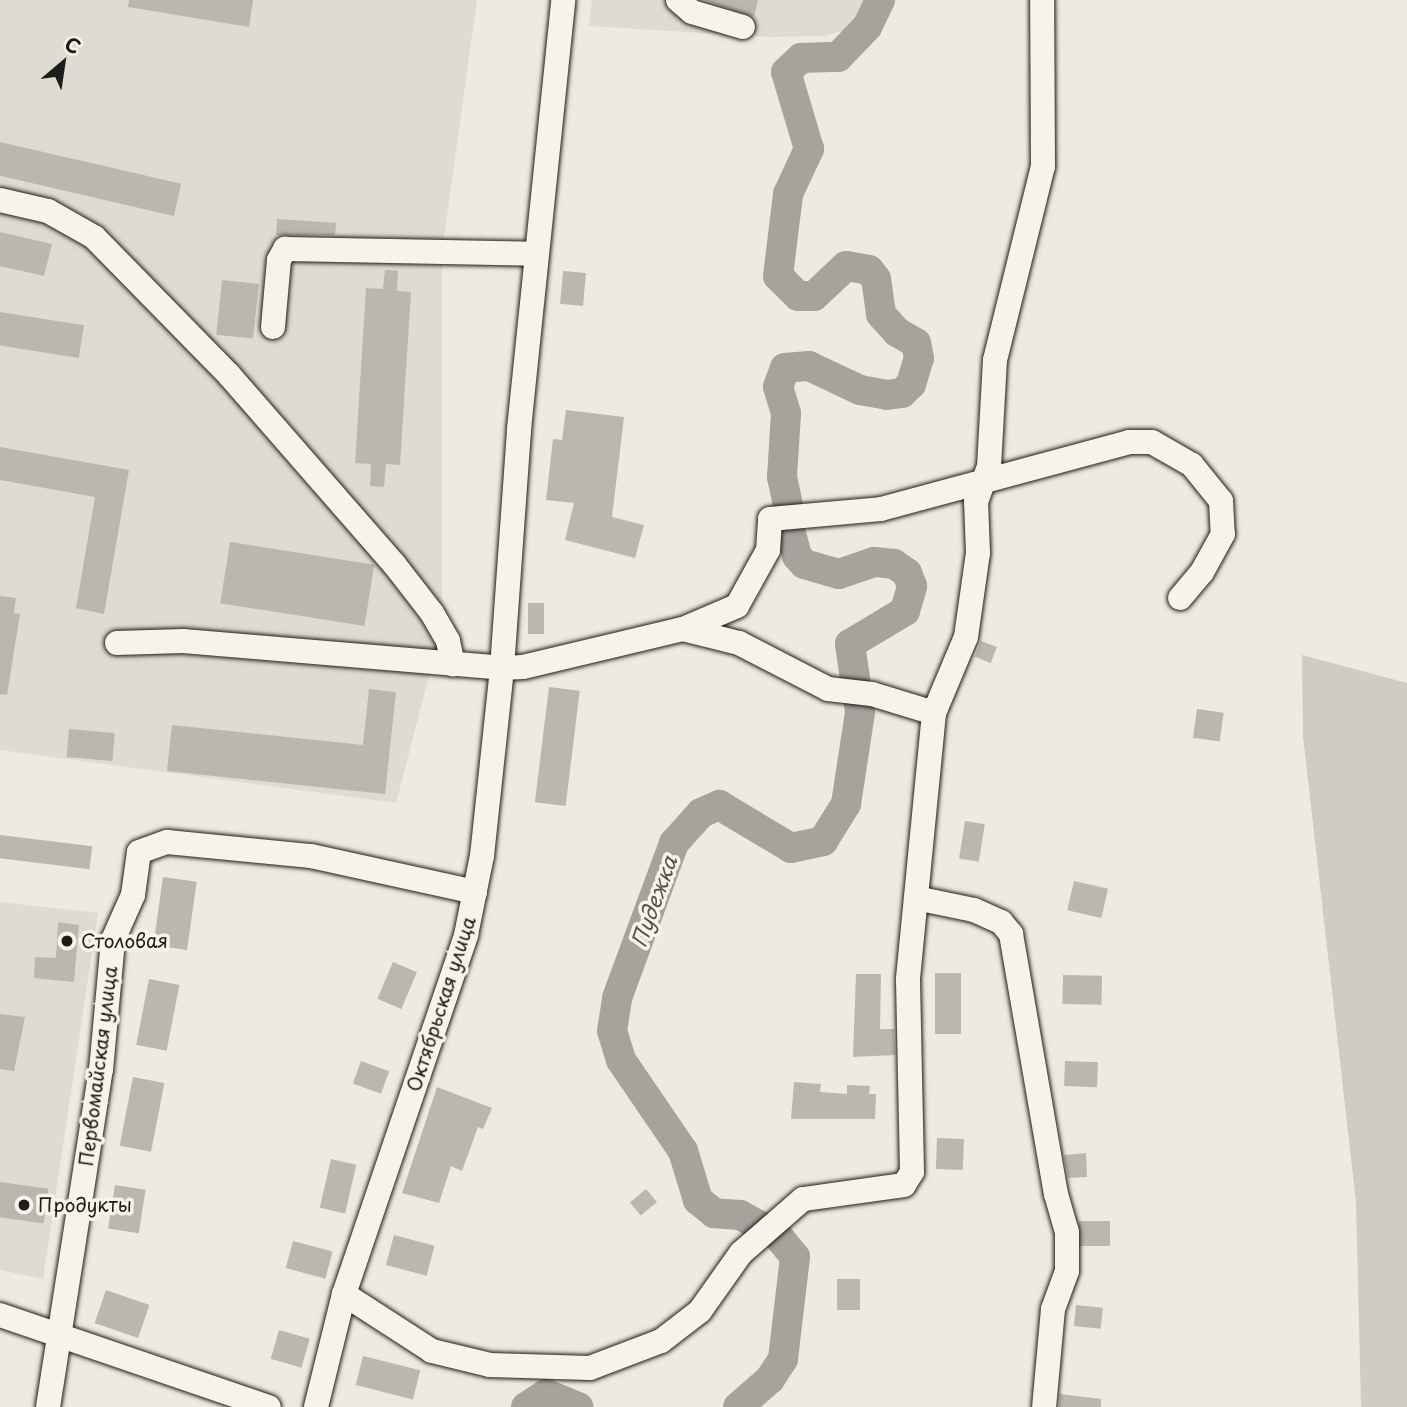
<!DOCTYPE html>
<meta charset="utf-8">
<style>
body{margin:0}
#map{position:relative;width:1407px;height:1407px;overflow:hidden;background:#eeeae0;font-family:"Playpen Sans",sans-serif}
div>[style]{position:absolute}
.built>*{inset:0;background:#dedbd1}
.green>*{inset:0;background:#cfccc3}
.river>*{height:30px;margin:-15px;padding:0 15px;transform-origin:15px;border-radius:15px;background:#a6a39d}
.building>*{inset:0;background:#bab7af;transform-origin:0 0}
.roads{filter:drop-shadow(0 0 2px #1c1c1c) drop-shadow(0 0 2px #1c1c1c)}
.minor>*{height:24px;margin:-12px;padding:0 12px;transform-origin:12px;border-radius:12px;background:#f7f3e8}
.dots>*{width:19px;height:19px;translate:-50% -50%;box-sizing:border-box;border:4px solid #f7f3e8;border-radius:50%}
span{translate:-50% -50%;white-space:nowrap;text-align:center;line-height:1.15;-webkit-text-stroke:7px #f7f3e8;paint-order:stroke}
.poi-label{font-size:19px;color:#1c1c1c}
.left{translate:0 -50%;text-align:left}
.street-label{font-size:19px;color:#1c1c1c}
.water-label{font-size:21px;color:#535250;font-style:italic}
.north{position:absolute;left:28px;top:28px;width:70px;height:70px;-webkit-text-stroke:5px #f7f3e8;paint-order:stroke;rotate:29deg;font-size:19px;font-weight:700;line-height:28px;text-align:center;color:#1c1c1c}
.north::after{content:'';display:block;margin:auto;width:24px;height:32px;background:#1c1c1c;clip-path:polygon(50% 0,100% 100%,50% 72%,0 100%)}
</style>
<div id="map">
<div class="built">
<i style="clip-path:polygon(0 0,477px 0,442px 252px,442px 627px,396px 803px,0 750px)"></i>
<i style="clip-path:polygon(592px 0,868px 0,850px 29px,824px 36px,769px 37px,589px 26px)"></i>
<i style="clip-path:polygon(0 902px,98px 913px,43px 1279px,0 1270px)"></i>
</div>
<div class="green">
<i style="clip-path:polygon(1302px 655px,1407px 683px,1407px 1407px,1361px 1407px,1356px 1202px,1303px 736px)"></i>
</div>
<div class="river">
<i style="left:788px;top:505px;width:29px;rotate:-102deg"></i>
<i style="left:782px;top:477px;width:64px;rotate:-86.4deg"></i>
<i style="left:786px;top:413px;width:27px;rotate:-107deg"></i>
<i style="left:778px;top:387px;width:20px;rotate:-70deg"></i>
<i style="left:785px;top:368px;width:24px;rotate:-5deg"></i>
<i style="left:809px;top:366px;width:56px;rotate:25.2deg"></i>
<i style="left:860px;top:390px;width:27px;rotate:10deg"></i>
<i style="left:887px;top:395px;width:15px;rotate:-8deg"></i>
<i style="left:902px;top:393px;width:13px;rotate:-45deg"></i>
<i style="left:911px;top:384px;width:27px;rotate:-73deg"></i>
<i style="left:919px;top:358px;width:15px;rotate:-101deg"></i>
<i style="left:916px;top:343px;width:22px;rotate:-150deg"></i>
<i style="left:897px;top:332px;width:24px;rotate:-132deg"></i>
<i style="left:881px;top:314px;width:35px;rotate:-98deg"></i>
<i style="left:876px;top:279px;width:11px;rotate:-128deg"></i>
<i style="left:869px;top:270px;width:23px;rotate:-170deg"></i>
<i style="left:846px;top:266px;width:44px;rotate:136.8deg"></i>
<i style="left:814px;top:296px;width:16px;rotate:180deg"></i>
<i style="left:798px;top:296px;width:28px;rotate:-135deg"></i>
<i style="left:778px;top:276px;width:83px;rotate:-83deg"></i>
<i style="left:788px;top:194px;width:50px;rotate:-65deg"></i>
<i style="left:809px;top:149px;width:80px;rotate:-106.6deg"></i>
<i style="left:786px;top:72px;width:21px;rotate:-43deg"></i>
<i style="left:801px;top:58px;width:37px;rotate:-2deg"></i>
<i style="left:838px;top:57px;width:42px;rotate:-46deg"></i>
<i style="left:867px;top:27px;width:30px;rotate:-64deg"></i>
<i style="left:526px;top:1407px;width:24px;rotate:-33deg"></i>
<i style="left:546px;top:1394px;width:35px;rotate:22deg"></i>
<i style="left:738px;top:1407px;width:43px;rotate:-41.2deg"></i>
<i style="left:770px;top:1379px;width:24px;rotate:-57deg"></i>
<i style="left:783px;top:1359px;width:103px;rotate:-83.3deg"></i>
<i style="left:795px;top:1257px;width:28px;rotate:-129deg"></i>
<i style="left:777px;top:1235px;width:42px;rotate:-151.6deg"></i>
<i style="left:740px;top:1215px;width:26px;rotate:-176deg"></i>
<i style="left:714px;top:1213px;width:21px;rotate:-141deg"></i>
<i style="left:698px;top:1200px;width:51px;rotate:-107deg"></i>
<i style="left:683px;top:1151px;width:110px;rotate:-124.3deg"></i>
<i style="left:621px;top:1060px;width:30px;rotate:-107deg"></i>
<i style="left:612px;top:1031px;width:33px;rotate:-81deg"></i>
<i style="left:617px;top:998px;width:165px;rotate:-69.8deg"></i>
<i style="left:674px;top:843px;width:40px;rotate:-48deg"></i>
<i style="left:701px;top:813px;width:20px;rotate:-24deg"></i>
<i style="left:719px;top:805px;width:84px;rotate:30.8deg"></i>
<i style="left:791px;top:848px;width:33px;rotate:-12deg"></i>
<i style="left:823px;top:841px;width:44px;rotate:-58.1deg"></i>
<i style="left:846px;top:804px;width:93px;rotate:-81.3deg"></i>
<i style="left:860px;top:712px;width:69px;rotate:-98.4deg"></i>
<i style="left:850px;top:644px;width:64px;rotate:-31deg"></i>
<i style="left:905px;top:611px;width:26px;rotate:-74deg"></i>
<i style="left:912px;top:586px;width:14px;rotate:-111deg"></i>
<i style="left:907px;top:573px;width:16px;rotate:-145deg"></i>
<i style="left:894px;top:564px;width:20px;rotate:-174deg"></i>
<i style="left:874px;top:562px;width:37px;rotate:161deg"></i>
<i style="left:839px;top:574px;width:36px;rotate:-164deg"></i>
<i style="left:804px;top:564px;width:11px;rotate:-131deg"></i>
<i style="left:797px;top:556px;width:28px;rotate:-105deg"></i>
</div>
<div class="building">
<i style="clip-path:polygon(129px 0,253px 0,249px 27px,128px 7px)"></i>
<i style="clip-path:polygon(704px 0,758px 0,754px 17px)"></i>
<i style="left:0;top:142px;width:186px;height:33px;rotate:13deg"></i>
<i style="clip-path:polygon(277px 219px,336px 223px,335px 235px,276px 235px)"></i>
<i style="clip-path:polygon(0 232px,52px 244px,44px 276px,0 266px)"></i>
<i style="clip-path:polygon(385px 270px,398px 271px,397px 291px,411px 292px,400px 465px,386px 464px,384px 487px,370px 486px,371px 464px,355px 463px,366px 288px,383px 289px)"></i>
<i style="left:563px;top:271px;width:23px;height:33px;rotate:5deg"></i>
<i style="left:222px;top:280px;width:37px;height:55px;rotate:6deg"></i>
<i style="left:0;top:312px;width:85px;height:33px;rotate:9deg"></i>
<i style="clip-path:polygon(566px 410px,624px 417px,612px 517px,644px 525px,635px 558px,565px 540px,574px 503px,546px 500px,553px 439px,562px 440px)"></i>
<i style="clip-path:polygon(0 447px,129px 470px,104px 614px,76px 608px,95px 497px,0 480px)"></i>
<i style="left:230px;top:542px;width:146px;height:62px;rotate:9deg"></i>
<i style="clip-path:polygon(0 596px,16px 598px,14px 613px,20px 614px,7px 695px,0 694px)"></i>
<i style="left:528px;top:603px;width:16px;height:31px"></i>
<i style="left:981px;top:641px;width:17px;height:17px;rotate:21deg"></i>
<i style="left:549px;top:687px;width:31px;height:116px;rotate:7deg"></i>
<i style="clip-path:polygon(369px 689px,396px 692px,385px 794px,167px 771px,172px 725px,363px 745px)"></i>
<i style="left:1197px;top:709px;width:27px;height:29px;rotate:8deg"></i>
<i style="left:69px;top:729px;width:46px;height:28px;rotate:5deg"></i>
<i style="left:965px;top:821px;width:20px;height:38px;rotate:9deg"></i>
<i style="left:0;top:835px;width:93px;height:23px;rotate:7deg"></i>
<i style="left:163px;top:877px;width:34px;height:69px;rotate:8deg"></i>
<i style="left:1074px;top:881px;width:35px;height:30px;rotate:13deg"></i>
<i style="clip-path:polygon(58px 922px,79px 925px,74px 982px,34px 978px,35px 957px,56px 958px)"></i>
<i style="left:393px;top:962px;width:26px;height:40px;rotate:23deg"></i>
<i style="left:935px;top:973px;width:26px;height:61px"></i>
<i style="clip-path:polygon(856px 974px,881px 974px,880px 1029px,894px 1029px,895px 1055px,853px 1057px)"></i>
<i style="left:1063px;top:975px;width:39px;height:29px;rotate:1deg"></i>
<i style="left:149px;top:979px;width:31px;height:67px;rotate:11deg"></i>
<i style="clip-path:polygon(0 1014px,25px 1017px,14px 1071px,0 1069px)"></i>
<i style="left:361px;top:1061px;width:30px;height:24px;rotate:20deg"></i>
<i style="left:1065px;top:1061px;width:33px;height:25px;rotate:2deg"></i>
<i style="left:133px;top:1077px;width:32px;height:70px;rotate:11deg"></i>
<i style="clip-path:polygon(794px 1082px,821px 1084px,820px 1092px,847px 1094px,847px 1085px,870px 1086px,869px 1094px,876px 1094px,875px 1119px,791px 1119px)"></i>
<i style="clip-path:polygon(437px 1087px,492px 1108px,483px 1129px,478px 1127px,462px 1171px,451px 1166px,439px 1203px,402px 1193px)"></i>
<i style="left:937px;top:1138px;width:27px;height:31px;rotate:2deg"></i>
<i style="clip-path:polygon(1086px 1153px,1087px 1177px,1068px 1178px,1064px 1155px)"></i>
<i style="left:331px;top:1159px;width:26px;height:50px;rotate:13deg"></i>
<i style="left:0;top:1182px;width:49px;height:35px;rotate:8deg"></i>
<i style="left:115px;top:1185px;width:31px;height:44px;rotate:9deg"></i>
<i style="left:646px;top:1189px;width:17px;height:21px;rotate:50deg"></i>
<i style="left:1079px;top:1221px;width:31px;height:25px"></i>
<i style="left:394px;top:1235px;width:42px;height:31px;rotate:15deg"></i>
<i style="left:293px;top:1241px;width:41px;height:28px;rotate:15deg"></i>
<i style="left:837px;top:1279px;width:23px;height:31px"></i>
<i style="left:106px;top:1290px;width:46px;height:35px;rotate:19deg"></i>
<i style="left:1076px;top:1305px;width:27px;height:21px;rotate:6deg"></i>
<i style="left:279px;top:1330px;width:32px;height:30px;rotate:16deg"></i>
<i style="left:363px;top:1356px;width:59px;height:30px;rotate:14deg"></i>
<i style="clip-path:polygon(1060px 1394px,1101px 1399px,1101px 1407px,1059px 1407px)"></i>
</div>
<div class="roads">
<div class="minor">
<i style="left:678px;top:0;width:18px;rotate:41deg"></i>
<i style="left:692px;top:12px;width:53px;rotate:16.4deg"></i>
<i style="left:0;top:200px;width:49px;rotate:12.9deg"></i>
<i style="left:48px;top:211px;width:53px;rotate:29.5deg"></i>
<i style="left:94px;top:237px;width:193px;rotate:45.6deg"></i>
<i style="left:229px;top:375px;width:251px;rotate:48.9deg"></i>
<i style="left:394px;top:564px;width:62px;rotate:52.2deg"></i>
<i style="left:432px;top:613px;width:32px;rotate:60deg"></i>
<i style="left:448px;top:641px;width:24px;rotate:78deg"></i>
<i style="left:273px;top:327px;width:67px;rotate:-84.9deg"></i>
<i style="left:279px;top:260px;width:13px;rotate:-61deg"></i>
<i style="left:285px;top:249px;width:251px;rotate:1.1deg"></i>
<i style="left:683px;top:629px;width:59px;rotate:-23.1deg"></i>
<i style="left:737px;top:606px;width:64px;rotate:-61deg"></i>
<i style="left:768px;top:550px;width:31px;rotate:-86deg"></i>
<i style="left:770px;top:519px;width:111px;rotate:-5.1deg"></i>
<i style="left:881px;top:509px;width:257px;rotate:-15.1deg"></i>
<i style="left:1129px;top:442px;width:23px"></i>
<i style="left:1152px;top:442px;width:46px;rotate:29.9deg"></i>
<i style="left:1192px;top:465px;width:46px;rotate:51.1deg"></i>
<i style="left:1221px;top:501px;width:33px;rotate:87deg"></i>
<i style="left:1223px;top:534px;width:43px;rotate:118.9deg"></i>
<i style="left:1202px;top:572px;width:34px;rotate:130deg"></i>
<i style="left:117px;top:643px;width:66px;rotate:-1.7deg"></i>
<i style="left:183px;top:641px;width:320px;rotate:4.8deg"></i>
<i style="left:502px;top:668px;width:21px;rotate:-3deg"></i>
<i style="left:523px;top:667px;width:164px;rotate:-13.4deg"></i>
<i style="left:683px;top:629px;width:58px;rotate:14deg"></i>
<i style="left:739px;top:643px;width:100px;rotate:27.3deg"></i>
<i style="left:828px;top:689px;width:44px;rotate:6.5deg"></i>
<i style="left:872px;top:694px;width:65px;rotate:17deg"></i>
<i style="left:934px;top:713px;width:268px;rotate:95.6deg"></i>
<i style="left:908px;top:980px;width:192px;rotate:88.8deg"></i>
<i style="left:912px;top:1172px;width:15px;rotate:122deg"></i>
<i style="left:904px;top:1185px;width:102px;rotate:172.1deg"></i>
<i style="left:803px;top:1199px;width:82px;rotate:138.9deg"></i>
<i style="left:741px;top:1253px;width:71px;rotate:125.3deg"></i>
<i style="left:700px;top:1311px;width:49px;rotate:142.4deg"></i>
<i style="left:661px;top:1341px;width:76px;rotate:159.2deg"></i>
<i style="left:590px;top:1368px;width:100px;rotate:-178.3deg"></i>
<i style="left:490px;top:1365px;width:60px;rotate:-166.4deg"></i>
<i style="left:432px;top:1351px;width:105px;rotate:-147.1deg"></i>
<i style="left:934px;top:713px;width:82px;rotate:-67.2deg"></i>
<i style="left:966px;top:637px;width:85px;rotate:-81.9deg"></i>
<i style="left:978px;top:553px;width:51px;rotate:-92.2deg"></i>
<i style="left:976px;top:502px;width:37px;rotate:-70deg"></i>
<i style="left:989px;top:467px;width:107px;rotate:-86.8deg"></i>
<i style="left:995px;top:360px;width:200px;rotate:-76.1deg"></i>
<i style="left:1043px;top:166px;width:166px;rotate:-90.3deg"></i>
<i style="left:916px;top:898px;width:59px;rotate:11.7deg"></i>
<i style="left:974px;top:910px;width:30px;rotate:24deg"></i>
<i style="left:1001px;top:922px;width:16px;rotate:50deg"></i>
<i style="left:1011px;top:934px;width:264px;rotate:80.2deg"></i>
<i style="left:1056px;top:1194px;width:40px;rotate:74deg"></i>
<i style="left:1067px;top:1232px;width:39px;rotate:90deg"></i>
<i style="left:1067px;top:1271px;width:40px;rotate:110.2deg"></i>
<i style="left:1053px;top:1309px;width:98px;rotate:95.2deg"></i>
<i style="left:0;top:1315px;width:284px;rotate:18.9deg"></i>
<i style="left:48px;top:1407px;width:341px;rotate:-81.1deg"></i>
<i style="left:101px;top:1070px;width:131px;rotate:-84.7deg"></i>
<i style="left:113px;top:940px;width:49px;rotate:-66deg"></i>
<i style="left:133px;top:895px;width:43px;rotate:-82.1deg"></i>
<i style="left:139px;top:852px;width:30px;rotate:-20deg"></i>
<i style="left:167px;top:842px;width:145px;rotate:5.6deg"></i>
<i style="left:311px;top:856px;width:168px;rotate:12.4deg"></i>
<i style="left:316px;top:1407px;width:116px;rotate:-76.1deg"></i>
<i style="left:344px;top:1294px;width:379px;rotate:-71.2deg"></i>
<i style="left:466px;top:935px;width:81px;rotate:-78.6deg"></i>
<i style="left:482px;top:856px;width:189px;rotate:-83.9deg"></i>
<i style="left:502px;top:668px;width:240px;rotate:-85.9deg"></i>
<i style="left:519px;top:429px;width:431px;rotate:-84.1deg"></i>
</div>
</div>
<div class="dots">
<i style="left:67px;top:941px;background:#1c1c1c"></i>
<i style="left:24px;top:1205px;background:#1c1c1c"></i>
</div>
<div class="poi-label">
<span class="left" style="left:81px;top:941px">Столовая</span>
<span class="left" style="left:38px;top:1205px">Продукты</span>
</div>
<div class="street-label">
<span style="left:441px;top:1004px;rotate:-72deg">Октябрьская улица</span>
<span style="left:98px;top:1066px;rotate:-83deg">Первомайская улица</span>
</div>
<div class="water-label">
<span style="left:653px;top:901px;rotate:-70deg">Пудежка</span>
</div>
<div class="north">С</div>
</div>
